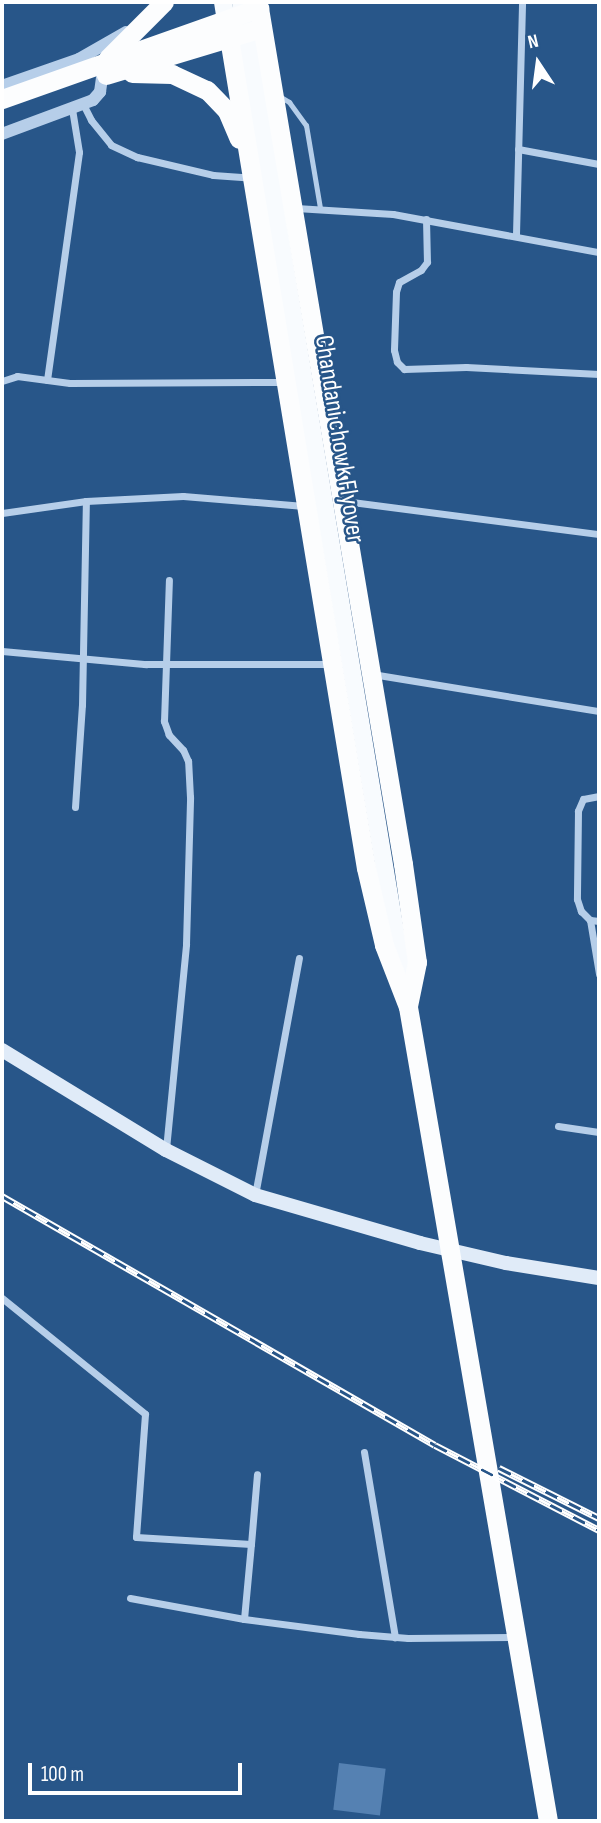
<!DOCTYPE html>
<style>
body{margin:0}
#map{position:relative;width:601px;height:1823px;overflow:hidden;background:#285689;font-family:"Sofia Sans Condensed",sans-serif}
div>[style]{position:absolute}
.building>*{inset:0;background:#5581b2;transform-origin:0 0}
.service>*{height:5px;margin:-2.5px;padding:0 2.5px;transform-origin:2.5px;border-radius:2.5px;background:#b6cee9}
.minor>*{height:7px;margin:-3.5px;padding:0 3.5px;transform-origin:3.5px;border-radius:3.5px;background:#b6cee9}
.tertiary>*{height:12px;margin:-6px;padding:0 6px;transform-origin:6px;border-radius:6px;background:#b6cee9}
.secondary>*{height:14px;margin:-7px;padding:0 7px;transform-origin:7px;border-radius:7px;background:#e0ebf8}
.primary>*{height:18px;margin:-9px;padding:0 9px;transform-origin:9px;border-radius:9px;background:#f8fbfe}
.trunk>*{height:19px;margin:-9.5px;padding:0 9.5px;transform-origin:9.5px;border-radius:9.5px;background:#fcfdfe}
.rail>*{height:7px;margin-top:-3.5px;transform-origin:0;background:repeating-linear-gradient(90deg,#285689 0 13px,#fff 0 26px);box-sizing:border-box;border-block:2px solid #fff}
span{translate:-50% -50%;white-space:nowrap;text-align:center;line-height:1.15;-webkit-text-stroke:5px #285689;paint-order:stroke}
.street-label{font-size:26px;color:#fff}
.frame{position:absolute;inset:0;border:4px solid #fff;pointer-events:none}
.north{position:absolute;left:503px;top:28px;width:70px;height:70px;-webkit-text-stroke:5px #285689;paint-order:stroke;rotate:347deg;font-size:19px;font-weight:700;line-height:28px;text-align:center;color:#fff}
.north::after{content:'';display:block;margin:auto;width:24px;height:32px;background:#fff;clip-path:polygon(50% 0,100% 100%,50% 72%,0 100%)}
.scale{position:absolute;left:28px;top:1763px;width:214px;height:32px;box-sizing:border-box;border:4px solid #fff;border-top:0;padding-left:9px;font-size:21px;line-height:24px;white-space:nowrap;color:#fff;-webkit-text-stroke:5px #285689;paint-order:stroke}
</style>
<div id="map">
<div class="building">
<i style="left:339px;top:1763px;width:47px;height:47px;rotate:7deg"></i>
</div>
<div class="service">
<i style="left:279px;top:96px;width:12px;rotate:31deg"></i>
<i style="left:289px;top:102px;width:29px;rotate:54deg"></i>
<i style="left:306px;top:125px;width:84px;rotate:80.4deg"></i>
</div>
<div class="minor">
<i style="left:83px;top:104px;width:18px;rotate:63deg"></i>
<i style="left:91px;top:120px;width:32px;rotate:51deg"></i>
<i style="left:111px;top:145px;width:29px;rotate:25deg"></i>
<i style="left:137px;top:157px;width:78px;rotate:13.3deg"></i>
<i style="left:213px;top:175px;width:39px;rotate:4deg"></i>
<i style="left:518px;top:149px;width:82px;rotate:10.5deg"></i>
<i style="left:296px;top:208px;width:97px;rotate:3.5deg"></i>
<i style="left:393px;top:214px;width:209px;rotate:10.5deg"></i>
<i style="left:426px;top:219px;width:43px;rotate:88.7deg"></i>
<i style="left:427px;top:262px;width:10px;rotate:127deg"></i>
<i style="left:421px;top:270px;width:25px;rotate:151deg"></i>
<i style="left:399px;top:282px;width:10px;rotate:107deg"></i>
<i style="left:396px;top:292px;width:58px;rotate:92deg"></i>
<i style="left:394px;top:350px;width:12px;rotate:76deg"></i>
<i style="left:397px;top:362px;width:10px;rotate:45deg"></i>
<i style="left:404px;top:369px;width:62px;rotate:-1.8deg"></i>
<i style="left:466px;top:367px;width:133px;rotate:3deg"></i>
<i style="left:516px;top:234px;width:232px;rotate:-88.5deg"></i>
<i style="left:47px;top:380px;width:230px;rotate:-82deg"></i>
<i style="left:79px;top:152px;width:44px;rotate:-99.2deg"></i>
<i style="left:2px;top:381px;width:16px;rotate:-18deg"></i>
<i style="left:17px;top:376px;width:53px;rotate:7.5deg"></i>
<i style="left:70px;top:383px;width:213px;rotate:-0.3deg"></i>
<i style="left:344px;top:501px;width:257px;rotate:7.4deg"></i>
<i style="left:2px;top:513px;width:85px;rotate:-8.1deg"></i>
<i style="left:86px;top:501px;width:97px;rotate:-3deg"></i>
<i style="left:183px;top:496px;width:121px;rotate:4.7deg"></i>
<i style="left:2px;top:651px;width:145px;rotate:5.2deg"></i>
<i style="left:146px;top:664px;width:183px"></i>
<i style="left:372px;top:674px;width:230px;rotate:9.3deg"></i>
<i style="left:599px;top:796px;width:16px;rotate:169deg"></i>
<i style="left:583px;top:799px;width:13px;rotate:113deg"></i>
<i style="left:578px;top:811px;width:88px;rotate:90.7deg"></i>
<i style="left:577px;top:899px;width:13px;rotate:72deg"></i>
<i style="left:581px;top:911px;width:13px;rotate:45deg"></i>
<i style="left:590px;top:920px;width:9px;rotate:6deg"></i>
<i style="left:75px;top:807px;width:102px;rotate:-86.1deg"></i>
<i style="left:82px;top:705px;width:204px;rotate:-88.9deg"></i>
<i style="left:590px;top:920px;width:55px;rotate:80.5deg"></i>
<i style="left:558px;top:1126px;width:41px;rotate:8.3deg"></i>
<i style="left:166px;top:1149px;width:206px;rotate:-84.4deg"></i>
<i style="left:186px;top:944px;width:147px;rotate:-88.4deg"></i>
<i style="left:190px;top:797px;width:36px;rotate:-93deg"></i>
<i style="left:188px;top:761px;width:12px;rotate:-114deg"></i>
<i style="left:183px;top:750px;width:21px;rotate:-133deg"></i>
<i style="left:169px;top:735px;width:15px;rotate:-110deg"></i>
<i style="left:164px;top:721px;width:141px;rotate:-88deg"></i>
<i style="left:255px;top:1195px;width:241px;rotate:-79.5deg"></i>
<i style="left:2px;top:1298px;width:184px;rotate:39deg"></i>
<i style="left:145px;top:1414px;width:123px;rotate:94.2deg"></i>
<i style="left:136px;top:1537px;width:115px;rotate:3.5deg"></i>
<i style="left:251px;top:1544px;width:70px;rotate:-85.1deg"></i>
<i style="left:364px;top:1452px;width:188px;rotate:80.5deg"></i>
<i style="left:130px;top:1598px;width:116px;rotate:10.4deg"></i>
<i style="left:244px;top:1619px;width:116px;rotate:7.4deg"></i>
<i style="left:359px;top:1634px;width:49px;rotate:4.7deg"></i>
<i style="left:408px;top:1638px;width:108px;rotate:-0.5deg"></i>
<i style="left:244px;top:1619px;width:75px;rotate:-84.7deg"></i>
</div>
<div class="tertiary">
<i style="left:2px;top:86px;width:82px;rotate:-19.3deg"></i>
<i style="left:79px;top:59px;width:54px;rotate:-29.9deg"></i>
<i style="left:2px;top:134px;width:97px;rotate:-20.5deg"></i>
<i style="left:93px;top:100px;width:11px;rotate:-49deg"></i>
<i style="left:100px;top:92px;width:15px;rotate:-82deg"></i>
</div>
<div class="secondary">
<i style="left:2px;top:1050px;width:192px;rotate:31.4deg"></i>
<i style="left:166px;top:1150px;width:100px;rotate:26.8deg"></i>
<i style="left:255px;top:1195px;width:172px;rotate:16.2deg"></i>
<i style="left:420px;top:1243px;width:88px;rotate:13.1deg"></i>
<i style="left:506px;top:1263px;width:94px;rotate:9.2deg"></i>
</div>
<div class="primary">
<i style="left:223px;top:2px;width:18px;rotate:81deg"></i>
<i style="left:241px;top:2px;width:990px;rotate:80.59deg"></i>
</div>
<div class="trunk">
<i style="left:226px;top:20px;width:859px;rotate:80.63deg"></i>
<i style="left:366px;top:868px;width:79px;rotate:76.8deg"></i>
<i style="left:384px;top:945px;width:66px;rotate:68.8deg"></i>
<i style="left:408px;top:1007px;width:826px;rotate:80.24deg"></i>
<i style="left:108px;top:58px;width:79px;rotate:-45deg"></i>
<i style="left:132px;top:73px;width:40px;rotate:1.4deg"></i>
<i style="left:172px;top:74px;width:38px;rotate:25deg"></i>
<i style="left:207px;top:90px;width:29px;rotate:46deg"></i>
<i style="left:227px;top:111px;width:30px;rotate:67deg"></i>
<i style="left:106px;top:75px;width:163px;rotate:-16.8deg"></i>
<i style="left:2px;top:99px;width:273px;rotate:-19.5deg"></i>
<i style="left:259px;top:8px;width:868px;rotate:80.45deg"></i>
<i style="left:403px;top:864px;width:99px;rotate:81.9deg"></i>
<i style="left:417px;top:962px;width:45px;rotate:101.6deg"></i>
</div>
<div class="rail">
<i style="left:2px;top:1196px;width:499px;rotate:29.9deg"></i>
<i style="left:435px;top:1445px;width:185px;rotate:27.4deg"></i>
<i style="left:499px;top:1468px;width:112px;rotate:26.6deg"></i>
</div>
<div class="street-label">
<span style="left:339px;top:439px;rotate:81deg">Chandani chowk Flyover</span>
</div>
<div class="frame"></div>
<div class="north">N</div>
<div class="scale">100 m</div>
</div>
